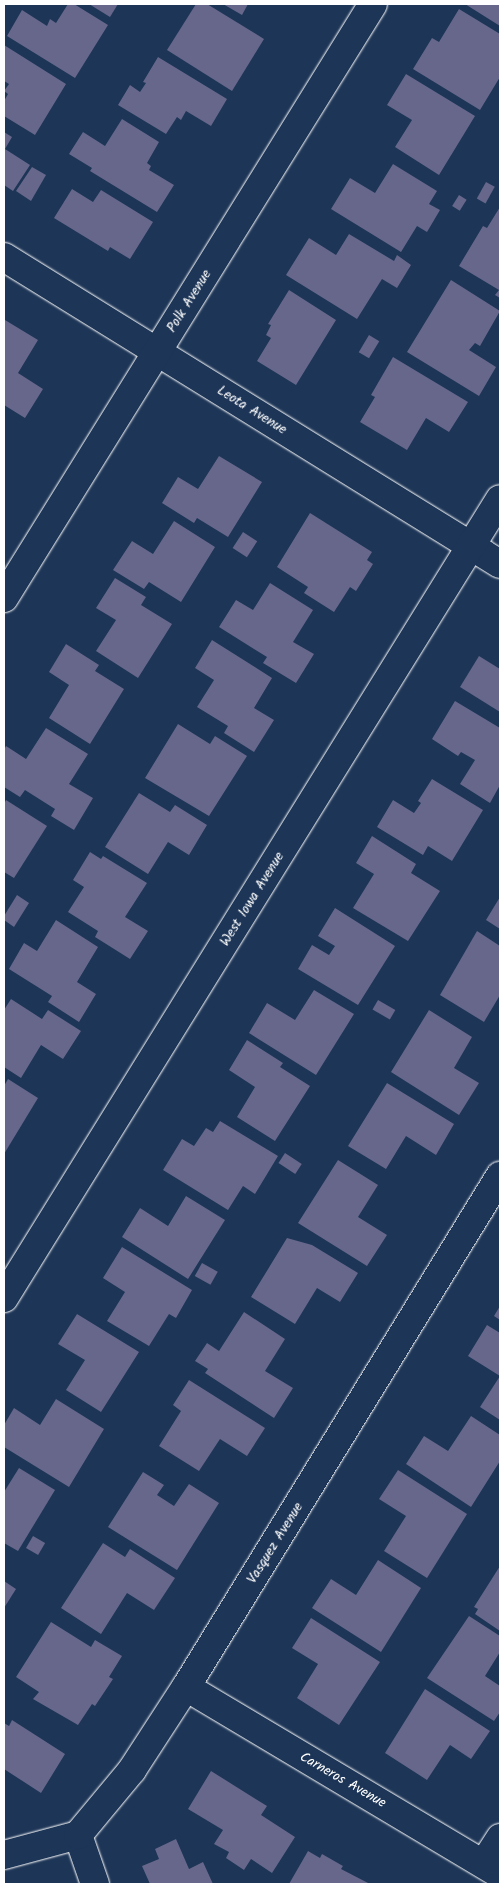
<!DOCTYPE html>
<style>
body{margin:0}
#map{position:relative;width:504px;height:1888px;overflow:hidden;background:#1d3557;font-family:Kalam,sans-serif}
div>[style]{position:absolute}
.building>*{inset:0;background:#66678b;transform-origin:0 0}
.roads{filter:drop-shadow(0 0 1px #fff) drop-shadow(0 0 1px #fff)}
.minor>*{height:28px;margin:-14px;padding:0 14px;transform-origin:14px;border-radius:14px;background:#1d3557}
span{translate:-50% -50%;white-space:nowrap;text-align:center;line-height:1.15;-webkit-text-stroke:4.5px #1d3557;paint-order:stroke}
.street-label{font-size:14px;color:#fff}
.frame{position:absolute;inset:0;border:5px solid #fff;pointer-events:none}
</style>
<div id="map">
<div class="building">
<i style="clip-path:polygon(68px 4px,74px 4px,108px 25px,75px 78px,7px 36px,22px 10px,47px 26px,50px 19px,56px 23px)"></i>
<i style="clip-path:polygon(89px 4px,118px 4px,110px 17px)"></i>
<i style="clip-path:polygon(196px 4px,207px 4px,264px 39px,232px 91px,167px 50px)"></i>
<i style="clip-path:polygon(223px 4px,248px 4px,242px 15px)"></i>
<i style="clip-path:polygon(465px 4px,500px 4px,500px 26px)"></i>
<i style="clip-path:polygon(459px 9px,500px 34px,500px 77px,480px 110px,413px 69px,432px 38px,439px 42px)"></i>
<i style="clip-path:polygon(4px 45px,66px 84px,35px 135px,4px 116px,4px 101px,8px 94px,4px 91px,9px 84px,4px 81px)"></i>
<i style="clip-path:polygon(158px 57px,227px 99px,211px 126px,186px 111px,181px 120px,177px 117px,166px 134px,118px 105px,130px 85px,140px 92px,146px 83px,143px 82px)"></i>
<i style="clip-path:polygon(406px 74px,475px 116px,439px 175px,395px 147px,412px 120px,387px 105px)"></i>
<i style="clip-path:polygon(122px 119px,159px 142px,147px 163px,151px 166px,149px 170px,174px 185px,157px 212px,90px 171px,92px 168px,69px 154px,83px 132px,105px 146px)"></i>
<i style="clip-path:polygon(4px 132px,12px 137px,5px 149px,30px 165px,13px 191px,4px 185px)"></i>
<i style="clip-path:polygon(393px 164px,437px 191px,429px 204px,440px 210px,427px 232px,417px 226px,401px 252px,331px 209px,350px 178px,375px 193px)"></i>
<i style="clip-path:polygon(32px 167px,46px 175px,31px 201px,16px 191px)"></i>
<i style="left:486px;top:182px;width:10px;height:19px;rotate:29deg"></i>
<i style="clip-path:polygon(72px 189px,93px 202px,101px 190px,153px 222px,130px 259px,110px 247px,108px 251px,54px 218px)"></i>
<i style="left:459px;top:195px;width:9px;height:13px;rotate:32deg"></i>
<i style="clip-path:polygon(500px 207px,500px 298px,495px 295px,499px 290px,459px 266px,483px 226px,487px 228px)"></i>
<i style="clip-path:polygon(349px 234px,394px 261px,397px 255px,411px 265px,397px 288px,382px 279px,357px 319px,286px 275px,309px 238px,336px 255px)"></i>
<i style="clip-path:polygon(451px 280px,500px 311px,480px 346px,475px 343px,469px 350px,496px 367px,479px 396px,407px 352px)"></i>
<i style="clip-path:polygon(289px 290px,336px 320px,296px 385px,257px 361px,271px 338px,266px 335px,271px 325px,268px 324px)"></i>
<i style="clip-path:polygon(5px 320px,38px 340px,18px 373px,43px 389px,25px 418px,4px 405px)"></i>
<i style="left:369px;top:335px;width:12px;height:20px;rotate:31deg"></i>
<i style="clip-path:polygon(393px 357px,468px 402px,449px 432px,426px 418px,407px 450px,360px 422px,375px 397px,371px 395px)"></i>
<i style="clip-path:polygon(219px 456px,262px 482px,228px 537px,197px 518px,194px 523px,162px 503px,178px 477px,198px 489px)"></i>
<i style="clip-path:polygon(310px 513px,372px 552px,367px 560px,373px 564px,356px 591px,350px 587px,334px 612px,304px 593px,308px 587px,277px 567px)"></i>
<i style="clip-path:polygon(174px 521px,215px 547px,181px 602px,149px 582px,144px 589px,113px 570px,132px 541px,153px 554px)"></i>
<i style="left:243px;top:532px;width:17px;height:19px;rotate:33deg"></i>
<i style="clip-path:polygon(115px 578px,146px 597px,141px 605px,172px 624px,138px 678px,96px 651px,116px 620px,96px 608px)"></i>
<i style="clip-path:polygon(270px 583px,313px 610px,293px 642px,314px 654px,296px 683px,263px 663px,267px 657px,219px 627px,236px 600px,253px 610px)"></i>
<i style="clip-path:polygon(212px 640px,272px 678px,254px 708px,274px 720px,254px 752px,224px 733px,228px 726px,197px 707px,214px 680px,195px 668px)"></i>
<i style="clip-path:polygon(66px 644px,99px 665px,95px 671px,124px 689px,90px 744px,49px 718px,69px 685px,49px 672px)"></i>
<i style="clip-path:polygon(479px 656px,500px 669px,500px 712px,460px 687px)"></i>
<i style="clip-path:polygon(455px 701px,500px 728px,500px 785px,490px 803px,460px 784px,475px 760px,461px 752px,458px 756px,432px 739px)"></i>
<i style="clip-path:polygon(178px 724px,210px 744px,215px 736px,247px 756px,209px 816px,145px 778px)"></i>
<i style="clip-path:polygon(46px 728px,88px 754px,69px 784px,93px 798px,74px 830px,51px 816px,55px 809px,25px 790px,20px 797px,4px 787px,4px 750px,6px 746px,26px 759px)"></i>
<i style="clip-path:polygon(432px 779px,483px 810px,452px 861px,428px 846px,423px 855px,377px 827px,393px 800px,414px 813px,421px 803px,418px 801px)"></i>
<i style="clip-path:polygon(139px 793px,170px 812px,175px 805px,207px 825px,189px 855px,168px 842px,148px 874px,105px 847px)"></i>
<i style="clip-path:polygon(6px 800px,47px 826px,14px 878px,4px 872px,4px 804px)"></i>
<i style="clip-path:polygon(372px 836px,416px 864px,411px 873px,440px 891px,408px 941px,353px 908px,374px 874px,356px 863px)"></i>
<i style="clip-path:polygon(90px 852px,101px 859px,103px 856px,147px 883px,125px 917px,148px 931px,130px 959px,95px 937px,98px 931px,68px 912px,84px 887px,73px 880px)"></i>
<i style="clip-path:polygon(17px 895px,29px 903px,14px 927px,4px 920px,4px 916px)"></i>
<i style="clip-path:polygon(500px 897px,500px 929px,486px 920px)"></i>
<i style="clip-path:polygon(335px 908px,395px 946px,358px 1005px,298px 969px,312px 945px,329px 955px,335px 946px,318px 936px)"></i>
<i style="clip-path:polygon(56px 920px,98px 947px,77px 982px,96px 994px,79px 1022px,48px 1002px,52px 996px,9px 969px,24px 943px,37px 951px)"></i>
<i style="clip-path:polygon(477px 931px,500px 946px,500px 995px,484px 1022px,440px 995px)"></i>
<i style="clip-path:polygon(314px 990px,354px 1014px,316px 1075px,249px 1033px,267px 1003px,295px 1020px)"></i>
<i style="clip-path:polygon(11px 999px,42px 1019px,48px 1010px,81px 1031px,63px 1059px,41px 1045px,21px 1078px,4px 1067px,4px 1010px)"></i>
<i style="left:378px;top:1000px;width:20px;height:11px;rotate:30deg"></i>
<i style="clip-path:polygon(429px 1010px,472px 1037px,454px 1068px,479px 1083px,459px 1115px,391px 1072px)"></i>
<i style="clip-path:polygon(247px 1040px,283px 1063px,280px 1067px,310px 1086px,275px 1141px,237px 1117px,255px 1087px,229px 1070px)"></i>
<i style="clip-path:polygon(8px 1079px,38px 1098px,4px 1154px,4px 1086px)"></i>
<i style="clip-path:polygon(387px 1083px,454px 1124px,436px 1155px,406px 1136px,386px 1169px,348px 1146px)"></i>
<i style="clip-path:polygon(220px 1121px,278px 1156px,255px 1194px,243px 1186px,228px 1210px,163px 1170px,182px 1139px,194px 1146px,206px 1128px,213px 1132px)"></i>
<i style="left:285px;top:1153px;width:20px;height:12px;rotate:33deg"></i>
<i style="clip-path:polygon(338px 1160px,378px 1185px,358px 1217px,387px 1235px,367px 1266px,298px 1223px)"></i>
<i style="clip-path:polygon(186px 1196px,225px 1220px,188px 1279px,122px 1237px,140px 1208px,168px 1226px)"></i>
<i style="clip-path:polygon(287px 1238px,312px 1245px,358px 1273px,340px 1302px,317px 1288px,295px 1324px,251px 1297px)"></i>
<i style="clip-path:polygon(122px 1247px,192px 1290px,176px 1318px,169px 1314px,149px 1346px,107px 1321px,125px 1292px,103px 1278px)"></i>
<i style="left:202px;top:1263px;width:18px;height:15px;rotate:29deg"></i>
<i style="clip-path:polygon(500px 1306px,500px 1320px,494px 1316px)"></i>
<i style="clip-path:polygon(244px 1312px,285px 1339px,265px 1371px,293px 1388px,274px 1418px,205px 1373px,208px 1369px,195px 1361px,207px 1343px,219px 1351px)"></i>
<i style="clip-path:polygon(77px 1314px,139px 1352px,101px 1412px,66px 1390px,85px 1360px,58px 1344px)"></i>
<i style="clip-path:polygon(487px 1325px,500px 1333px,500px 1420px,480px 1407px,500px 1376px,468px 1356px)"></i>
<i style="clip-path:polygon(189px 1380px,265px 1428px,247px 1456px,220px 1439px,199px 1471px,159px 1446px,181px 1411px,173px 1405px)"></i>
<i style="clip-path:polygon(56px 1399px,104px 1429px,69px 1487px,4px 1447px,4px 1425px,14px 1408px,40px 1425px)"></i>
<i style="clip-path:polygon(471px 1416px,500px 1435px,500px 1461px,471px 1507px,406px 1464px,424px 1436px,448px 1451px)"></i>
<i style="clip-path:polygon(19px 1468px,55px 1490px,18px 1551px,4px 1543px,4px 1492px)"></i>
<i style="clip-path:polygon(398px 1470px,467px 1514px,427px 1578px,384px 1551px,406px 1516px,379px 1499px)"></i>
<i style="clip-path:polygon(143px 1472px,164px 1485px,157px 1495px,174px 1506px,189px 1484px,219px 1503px,177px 1570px,108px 1527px)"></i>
<i style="left:33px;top:1536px;width:14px;height:14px;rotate:30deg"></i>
<i style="clip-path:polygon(103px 1543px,125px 1557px,130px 1549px,175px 1578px,154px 1610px,127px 1593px,101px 1634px,61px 1608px)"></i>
<i style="clip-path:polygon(378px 1560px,421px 1588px,381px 1652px,312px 1608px,331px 1579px,356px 1595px)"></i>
<i style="clip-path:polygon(500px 1566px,500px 1631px,475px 1614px,478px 1609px,474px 1607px)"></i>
<i style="clip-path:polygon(4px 1581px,16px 1589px,4px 1608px)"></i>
<i style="clip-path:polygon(469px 1616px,500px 1636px,500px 1652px,485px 1676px,500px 1686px,500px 1712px,494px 1721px,427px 1678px)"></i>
<i style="clip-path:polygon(311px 1618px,380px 1662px,339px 1725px,297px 1698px,318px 1664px,292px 1648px)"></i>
<i style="clip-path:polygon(51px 1622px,91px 1647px,95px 1640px,122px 1656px,109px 1677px,113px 1679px,95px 1706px,92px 1704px,78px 1725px,33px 1699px,39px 1692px,16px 1677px)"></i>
<i style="clip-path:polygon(425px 1689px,490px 1731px,471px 1759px,450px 1745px,427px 1780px,385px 1753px)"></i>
<i style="clip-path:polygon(12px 1720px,65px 1754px,41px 1793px,4px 1769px,4px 1723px,9px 1726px)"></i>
<i style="clip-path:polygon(211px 1771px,267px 1806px,261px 1815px,295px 1837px,272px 1873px,251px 1859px,244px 1870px,226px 1858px,229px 1852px,214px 1844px,223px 1830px,188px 1809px)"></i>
<i style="clip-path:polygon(176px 1839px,189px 1869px,203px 1862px,213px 1884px,150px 1884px,142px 1866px,159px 1859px,155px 1849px)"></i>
<i style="clip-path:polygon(308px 1851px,320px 1858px,322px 1854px,343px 1866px,341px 1869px,370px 1884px,289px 1884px)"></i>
</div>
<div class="roads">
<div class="minor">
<i style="left:4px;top:257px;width:583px;rotate:31.76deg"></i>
<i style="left:4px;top:598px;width:699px;rotate:-58.15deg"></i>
<i style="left:4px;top:1298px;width:940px;rotate:-58.17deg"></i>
<i style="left:186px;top:1687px;width:365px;rotate:30.8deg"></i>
<i style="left:78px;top:1835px;width:52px;rotate:70.9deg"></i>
<i style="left:4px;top:1855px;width:77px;rotate:-15.1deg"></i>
<i style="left:78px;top:1835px;width:85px;rotate:-50.3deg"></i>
<i style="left:132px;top:1770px;width:99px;rotate:-57deg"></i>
<i style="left:186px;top:1687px;width:600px;rotate:-58.43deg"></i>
<i style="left:484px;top:1863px;width:30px;rotate:-57deg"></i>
</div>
</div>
<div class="street-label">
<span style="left:189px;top:301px;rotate:-58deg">Polk Avenue</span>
<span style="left:252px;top:410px;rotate:32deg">Leota Avenue</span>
<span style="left:252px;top:899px;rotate:-58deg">West Iowa Avenue</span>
<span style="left:275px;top:1543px;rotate:-58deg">Vasquez Avenue</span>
<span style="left:343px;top:1780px;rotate:30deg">Carneros Avenue</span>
</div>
<div class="frame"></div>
</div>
